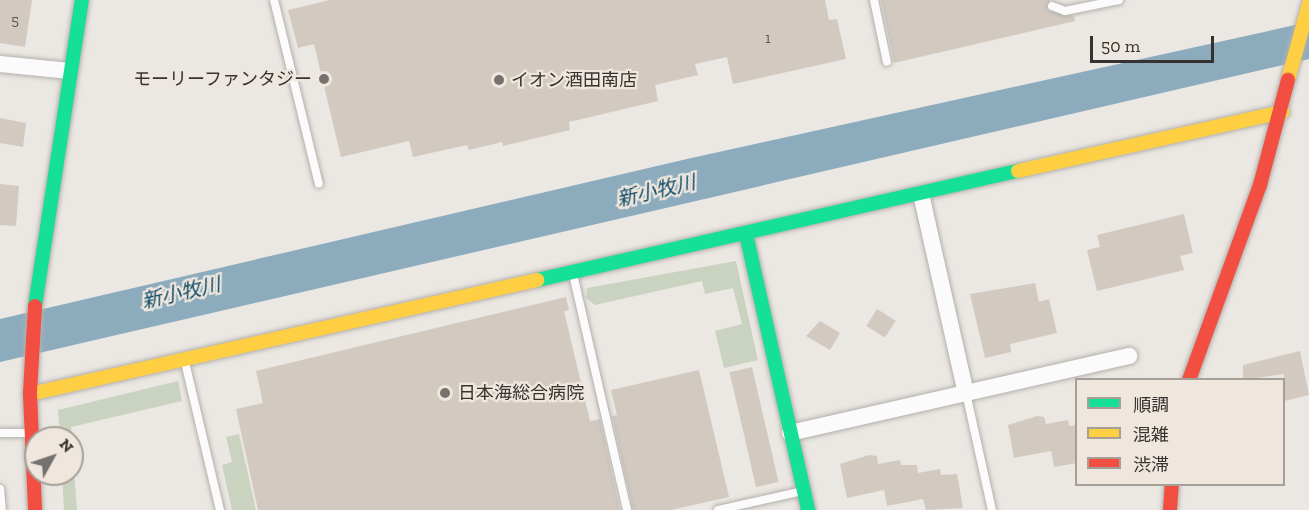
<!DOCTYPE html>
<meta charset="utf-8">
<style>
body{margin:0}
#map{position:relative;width:1309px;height:510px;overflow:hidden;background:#ebe7e2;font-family:"Zilla Slab","Noto Sans JP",serif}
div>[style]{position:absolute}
.green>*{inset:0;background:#c9d3c0}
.water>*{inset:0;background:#8cacbe}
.building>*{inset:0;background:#d2c9c0;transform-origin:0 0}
.roads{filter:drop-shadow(0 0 2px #b3b0ac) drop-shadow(0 0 2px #b3b0ac)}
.lane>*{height:8px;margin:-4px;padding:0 4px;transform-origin:4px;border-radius:4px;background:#fcfbfb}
.street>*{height:16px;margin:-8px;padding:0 8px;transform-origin:8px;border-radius:8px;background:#fcfbfb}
.fast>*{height:14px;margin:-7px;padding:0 7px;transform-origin:7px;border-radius:7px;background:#16e098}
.slow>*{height:14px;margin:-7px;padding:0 7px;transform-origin:7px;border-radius:7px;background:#ffcf43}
.jam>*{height:14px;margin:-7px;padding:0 7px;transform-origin:7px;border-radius:7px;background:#f24e42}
.dots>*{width:16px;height:16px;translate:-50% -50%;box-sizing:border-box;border:3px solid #efe7de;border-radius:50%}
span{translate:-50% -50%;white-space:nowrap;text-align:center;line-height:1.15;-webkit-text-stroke:4.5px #efe7de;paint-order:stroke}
.number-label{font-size:15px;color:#5c5853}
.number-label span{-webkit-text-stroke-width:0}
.poi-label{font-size:18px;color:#35322f}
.right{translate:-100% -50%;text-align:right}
.left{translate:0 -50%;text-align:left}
.water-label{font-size:20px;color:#0b4966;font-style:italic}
.legend{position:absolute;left:1075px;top:378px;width:210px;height:108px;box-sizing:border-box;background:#efe7de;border:2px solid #a59f98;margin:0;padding:8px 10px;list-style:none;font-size:18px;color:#35322f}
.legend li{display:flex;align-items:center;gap:12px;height:30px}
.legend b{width:30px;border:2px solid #a59f98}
.north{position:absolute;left:24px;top:426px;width:60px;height:60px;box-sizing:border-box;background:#efe7de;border:2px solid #a59f98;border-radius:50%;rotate:50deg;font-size:16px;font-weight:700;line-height:24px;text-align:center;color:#35322f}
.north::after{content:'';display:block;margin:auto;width:21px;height:27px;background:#75716e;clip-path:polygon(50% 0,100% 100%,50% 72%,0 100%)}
.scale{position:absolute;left:1090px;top:36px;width:124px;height:27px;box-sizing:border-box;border:3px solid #35322f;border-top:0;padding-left:8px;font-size:18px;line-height:21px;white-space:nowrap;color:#35322f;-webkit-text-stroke:4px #efe7de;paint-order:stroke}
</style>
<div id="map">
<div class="green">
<i style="clip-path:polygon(736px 261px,758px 360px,724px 368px,715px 331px,742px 324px,733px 288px,705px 294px,702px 281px,595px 305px,586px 298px,587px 288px)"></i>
<i style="clip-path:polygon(178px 381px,182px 401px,71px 427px,72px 438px,60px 438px,58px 410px)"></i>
<i style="clip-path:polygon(239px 434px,256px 510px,232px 510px,222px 465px,232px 462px,226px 437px)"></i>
<i style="clip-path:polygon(72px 446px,77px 510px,64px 510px,62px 474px,72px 474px)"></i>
</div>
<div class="water">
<i style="clip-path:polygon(1309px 22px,1309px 59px,0 362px,0 319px,687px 159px)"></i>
</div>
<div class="building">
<i style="clip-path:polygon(0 0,32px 0,25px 47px,0 43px)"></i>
<i style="clip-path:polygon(330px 0,825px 0,829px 20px,837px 19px,846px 59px,733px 84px,727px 57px,695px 64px,698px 75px,655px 85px,658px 101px,569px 122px,570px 130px,503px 146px,502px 142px,469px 150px,467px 145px,413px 157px,409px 141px,341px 157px,314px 44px,298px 48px,288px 10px)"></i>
<i style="clip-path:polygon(881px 0,1050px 0,1047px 10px,1074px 16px,1075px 21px,894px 63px)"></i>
<i style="clip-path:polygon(0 118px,26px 123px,23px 147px,0 143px)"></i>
<i style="clip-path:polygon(0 184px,19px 186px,16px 226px,0 225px)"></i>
<i style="clip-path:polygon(1184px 214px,1193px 253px,1180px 256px,1184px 270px,1097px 291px,1087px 250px,1100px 247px,1097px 235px)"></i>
<i style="clip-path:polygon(1035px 283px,1039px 302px,1049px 299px,1057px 333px,1010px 344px,1011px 352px,985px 358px,970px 294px)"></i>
<i style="clip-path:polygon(566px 297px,569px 310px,564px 311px,590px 421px,600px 419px,620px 510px,258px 510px,236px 409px,263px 403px,256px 371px)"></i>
<i style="left:877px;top:309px;width:22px;height:20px;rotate:32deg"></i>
<i style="clip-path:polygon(820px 321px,840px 333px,830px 350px,806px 336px)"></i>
<i style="clip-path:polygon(1300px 351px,1309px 395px,1284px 401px,1284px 374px,1243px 380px,1243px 365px)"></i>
<i style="left:752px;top:367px;width:118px;height:23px;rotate:77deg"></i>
<i style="clip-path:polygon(699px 370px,729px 497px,671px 510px,633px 510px,612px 416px,617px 415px,611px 390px)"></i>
<i style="clip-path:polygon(1037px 416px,1044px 417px,1046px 424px,1068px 420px,1069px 426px,1077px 425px,1077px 463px,1054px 467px,1051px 451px,1014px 458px,1008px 425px)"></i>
<i style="clip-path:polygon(869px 455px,877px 456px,878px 464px,900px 460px,901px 465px,917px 465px,918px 473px,940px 469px,941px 475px,957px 474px,963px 508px,926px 510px,923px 499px,887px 506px,884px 490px,847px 498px,840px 464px)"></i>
</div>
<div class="roads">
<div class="lane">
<i style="left:274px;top:0;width:189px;rotate:76.3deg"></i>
<i style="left:874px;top:0;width:63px;rotate:78.2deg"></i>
<i style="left:1052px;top:6px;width:14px;rotate:21deg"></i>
<i style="left:1065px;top:11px;width:55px;rotate:-11.5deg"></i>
<i style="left:573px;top:274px;width:242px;rotate:77.1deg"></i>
<i style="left:185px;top:362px;width:152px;rotate:76.7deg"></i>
<i style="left:966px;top:393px;width:120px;rotate:77.5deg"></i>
<i style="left:0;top:433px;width:30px"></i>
<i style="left:0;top:489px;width:21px;rotate:85deg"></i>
<i style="left:718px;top:510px;width:87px;rotate:-12.6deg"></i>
</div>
<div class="street">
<i style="left:0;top:64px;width:70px;rotate:5.7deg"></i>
<i style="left:921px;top:194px;width:204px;rotate:77.3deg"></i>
<i style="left:790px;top:433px;width:348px;rotate:-12.8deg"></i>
</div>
<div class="fast">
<i style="left:746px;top:234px;width:283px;rotate:77.3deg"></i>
<i style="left:537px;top:280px;width:493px;rotate:-12.8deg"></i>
<i style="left:35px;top:306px;width:310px;rotate:-81.3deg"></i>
</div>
<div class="slow">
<i style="left:1288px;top:80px;width:79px;rotate:-74.6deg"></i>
<i style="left:1018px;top:171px;width:271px;rotate:-12.6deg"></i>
<i style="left:30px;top:394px;width:520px;rotate:-12.67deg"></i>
</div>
<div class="jam">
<i style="left:35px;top:306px;width:88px;rotate:93.3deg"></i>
<i style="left:30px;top:394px;width:116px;rotate:87.5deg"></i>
<i style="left:1189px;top:380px;width:208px;rotate:-70deg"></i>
<i style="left:1260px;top:185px;width:109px;rotate:-75.1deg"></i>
<i style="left:1170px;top:510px;width:26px;rotate:-86deg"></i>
</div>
</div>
<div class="dots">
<i style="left:324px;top:79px;background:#75716e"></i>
<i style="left:499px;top:80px;background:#75716e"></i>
<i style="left:445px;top:393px;background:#75716e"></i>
</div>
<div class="number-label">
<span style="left:15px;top:21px">5</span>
<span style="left:768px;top:39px">1</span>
</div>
<div class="poi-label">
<span class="right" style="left:312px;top:79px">モーリーファンタジー</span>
<span class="left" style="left:511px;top:80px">イオン酒田南店</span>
<span class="left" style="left:458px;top:393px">日本海総合病院</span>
</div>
<div class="water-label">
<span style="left:656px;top:191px;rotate:-13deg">新小牧川</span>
<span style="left:181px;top:293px;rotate:-13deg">新小牧川</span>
</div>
<ul class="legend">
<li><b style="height:8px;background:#16e098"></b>順調</li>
<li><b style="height:8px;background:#ffcf43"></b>混雑</li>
<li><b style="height:8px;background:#f24e42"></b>渋滞</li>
</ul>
<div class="north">N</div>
<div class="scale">50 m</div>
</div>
